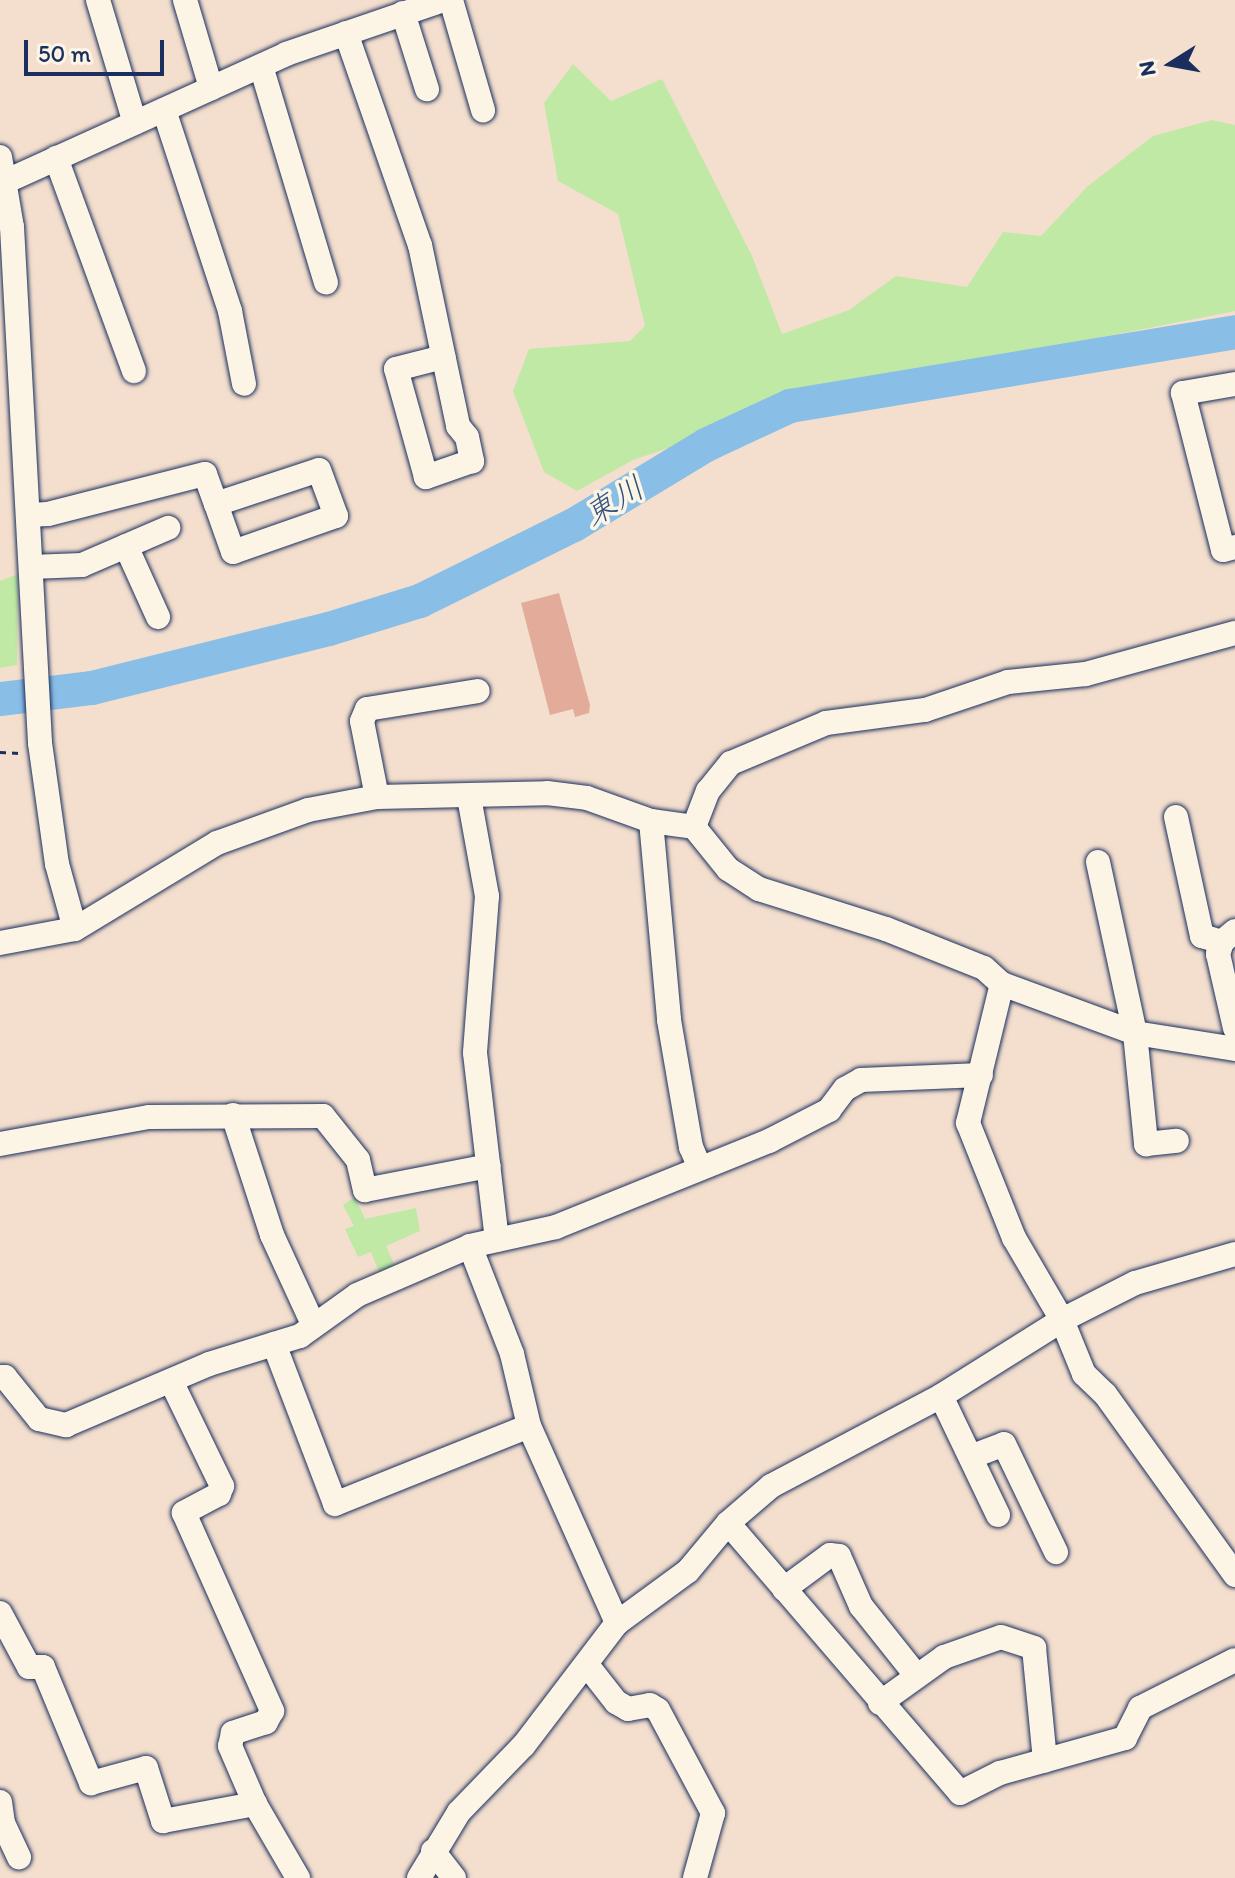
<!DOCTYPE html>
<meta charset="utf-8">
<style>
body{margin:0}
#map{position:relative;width:1235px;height:1878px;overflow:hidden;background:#f4dfce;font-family:Itim,"Klee One",sans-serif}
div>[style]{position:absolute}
.green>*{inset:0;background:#bfe9a5}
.river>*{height:34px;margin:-17px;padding:0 17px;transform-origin:17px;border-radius:17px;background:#89bee7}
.building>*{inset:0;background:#e3ac9a}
.path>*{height:3px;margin-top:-1.5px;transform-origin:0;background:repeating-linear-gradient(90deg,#1b2f5e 0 6px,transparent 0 12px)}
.roads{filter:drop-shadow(0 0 2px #1b2f5e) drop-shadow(0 0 2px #1b2f5e)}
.minor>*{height:24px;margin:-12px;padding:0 12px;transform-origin:12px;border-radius:12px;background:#fcf5e5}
span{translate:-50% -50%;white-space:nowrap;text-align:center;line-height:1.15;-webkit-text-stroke:7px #fcf5e5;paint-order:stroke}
.water-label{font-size:32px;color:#365380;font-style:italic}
.north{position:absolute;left:1131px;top:24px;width:80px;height:80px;-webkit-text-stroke:6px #fcf5e5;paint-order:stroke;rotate:259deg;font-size:22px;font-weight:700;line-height:32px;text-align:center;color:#1b2f5e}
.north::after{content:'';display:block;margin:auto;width:28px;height:36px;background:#1b2f5e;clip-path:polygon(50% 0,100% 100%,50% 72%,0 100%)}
.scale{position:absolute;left:24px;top:40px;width:140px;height:36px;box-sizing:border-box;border:4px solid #1b2f5e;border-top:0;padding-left:10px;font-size:24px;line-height:28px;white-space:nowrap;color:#1b2f5e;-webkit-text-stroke:6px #fcf5e5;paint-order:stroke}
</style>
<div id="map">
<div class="green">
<i style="clip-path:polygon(573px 64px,611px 101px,662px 79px,752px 256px,782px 334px,849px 310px,896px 276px,967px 287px,1003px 232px,1041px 236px,1088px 186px,1153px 136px,1212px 120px,1235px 125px,1235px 311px,849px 387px,633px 460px,577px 491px,544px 472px,513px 391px,529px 349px,630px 341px,645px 326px,618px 214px,558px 181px,544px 103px)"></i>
<i style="clip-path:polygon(18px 574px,17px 665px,0 668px,0 581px)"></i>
<i style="clip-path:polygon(355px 1197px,365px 1219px,416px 1208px,420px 1231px,386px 1246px,397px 1271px,382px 1279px,371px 1252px,358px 1257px,345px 1229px,354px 1226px,343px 1205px)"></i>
</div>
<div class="river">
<i style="left:0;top:699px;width:93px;rotate:-6.8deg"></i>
<i style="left:92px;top:688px;width:244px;rotate:-14deg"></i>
<i style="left:329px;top:629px;width:95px;rotate:-17.1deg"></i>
<i style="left:420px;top:601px;width:172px;rotate:-26.3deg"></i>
<i style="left:574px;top:525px;width:154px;rotate:-31.2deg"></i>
<i style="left:706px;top:445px;width:93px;rotate:-24.9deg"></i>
<i style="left:790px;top:406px;width:451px;rotate:-9.4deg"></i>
</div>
<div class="building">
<i style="clip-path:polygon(559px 593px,590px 705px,589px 713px,575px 717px,573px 709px,550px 715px,521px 603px)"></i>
</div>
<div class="path">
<i style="left:0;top:752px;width:20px;rotate:3deg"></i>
</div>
<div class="roads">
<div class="minor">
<i style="left:98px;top:0;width:128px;rotate:73.3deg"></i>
<i style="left:185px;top:0;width:92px;rotate:73.5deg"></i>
<i style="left:451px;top:0;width:115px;rotate:73.8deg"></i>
<i style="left:403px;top:13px;width:80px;rotate:72.5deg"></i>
<i style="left:346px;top:33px;width:225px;rotate:70.8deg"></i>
<i style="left:420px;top:245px;width:185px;rotate:78.1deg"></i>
<i style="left:458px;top:426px;width:14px;rotate:51deg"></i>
<i style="left:467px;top:437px;width:25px;rotate:78deg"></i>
<i style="left:472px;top:461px;width:49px;rotate:160.8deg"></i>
<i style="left:426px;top:477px;width:112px;rotate:-105.5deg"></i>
<i style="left:396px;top:369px;width:49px;rotate:-14.3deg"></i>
<i style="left:261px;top:66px;width:226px;rotate:73.3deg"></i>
<i style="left:164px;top:110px;width:212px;rotate:71.8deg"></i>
<i style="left:230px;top:311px;width:74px;rotate:79.1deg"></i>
<i style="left:0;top:157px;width:71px;rotate:80.3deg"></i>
<i style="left:12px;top:227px;width:517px;rotate:86.89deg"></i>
<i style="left:40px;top:743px;width:122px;rotate:82deg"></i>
<i style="left:57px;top:864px;width:67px;rotate:74.5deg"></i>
<i style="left:56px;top:158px;width:227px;rotate:69.9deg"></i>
<i style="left:0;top:184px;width:314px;rotate:-24.4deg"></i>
<i style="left:286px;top:54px;width:167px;rotate:-18.9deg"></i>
<i style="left:1235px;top:384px;width:53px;rotate:170.2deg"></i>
<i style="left:1183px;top:393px;width:162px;rotate:75.7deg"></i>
<i style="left:1223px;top:550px;width:12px;rotate:-14deg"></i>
<i style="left:28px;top:515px;width:20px;rotate:-3deg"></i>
<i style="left:48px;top:514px;width:162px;rotate:-14.3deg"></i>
<i style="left:205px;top:474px;width:32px;rotate:70deg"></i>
<i style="left:216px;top:504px;width:108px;rotate:-18.3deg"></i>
<i style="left:319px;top:470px;width:49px;rotate:69.7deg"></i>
<i style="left:336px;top:516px;width:109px;rotate:160.7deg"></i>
<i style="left:233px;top:552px;width:51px;rotate:-109.5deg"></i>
<i style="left:126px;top:546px;width:78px;rotate:65.7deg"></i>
<i style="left:31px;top:567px;width:51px;rotate:-2.2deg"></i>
<i style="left:82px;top:565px;width:94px;rotate:-23.3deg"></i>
<i style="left:377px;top:797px;width:77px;rotate:-101.2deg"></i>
<i style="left:362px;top:721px;width:13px;rotate:-67deg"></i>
<i style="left:367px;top:709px;width:112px;rotate:-9.2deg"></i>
<i style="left:469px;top:797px;width:101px;rotate:79.7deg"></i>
<i style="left:487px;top:896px;width:157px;rotate:94.4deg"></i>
<i style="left:475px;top:1053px;width:188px;rotate:83.3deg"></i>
<i style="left:1176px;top:817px;width:122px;rotate:77.7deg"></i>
<i style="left:1202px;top:936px;width:21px;rotate:17deg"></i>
<i style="left:651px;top:821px;width:200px;rotate:84.8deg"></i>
<i style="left:669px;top:1020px;width:129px;rotate:80.2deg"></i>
<i style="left:691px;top:1147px;width:23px;rotate:67deg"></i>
<i style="left:694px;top:827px;width:39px;rotate:-69deg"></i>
<i style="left:708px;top:791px;width:36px;rotate:-51deg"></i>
<i style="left:731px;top:763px;width:103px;rotate:-22.8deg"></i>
<i style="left:826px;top:723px;width:100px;rotate:-7.5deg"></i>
<i style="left:925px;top:710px;width:88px;rotate:-18.6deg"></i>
<i style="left:1008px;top:682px;width:78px;rotate:-5.9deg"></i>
<i style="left:1086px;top:674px;width:155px;rotate:-15.4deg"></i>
<i style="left:1098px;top:862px;width:175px;rotate:77.8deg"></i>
<i style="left:1135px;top:1033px;width:112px;rotate:84.3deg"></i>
<i style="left:1146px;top:1144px;width:31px;rotate:-6deg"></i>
<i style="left:1235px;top:931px;width:17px;rotate:140deg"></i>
<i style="left:1222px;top:942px;width:13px;rotate:108deg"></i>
<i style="left:1218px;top:954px;width:76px;rotate:77.1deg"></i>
<i style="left:0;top:943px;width:76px;rotate:-10.6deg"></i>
<i style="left:75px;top:929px;width:166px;rotate:-31.2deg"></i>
<i style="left:217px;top:843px;width:97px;rotate:-19.9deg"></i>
<i style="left:308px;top:810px;width:70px;rotate:-10.7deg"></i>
<i style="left:377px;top:797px;width:170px;rotate:-1.3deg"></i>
<i style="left:547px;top:793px;width:40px;rotate:7.1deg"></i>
<i style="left:587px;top:798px;width:68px;rotate:19.8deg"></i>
<i style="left:651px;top:821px;width:43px;rotate:7.9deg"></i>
<i style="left:694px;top:827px;width:54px;rotate:51deg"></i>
<i style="left:728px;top:869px;width:37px;rotate:33deg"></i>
<i style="left:759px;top:889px;width:133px;rotate:17.5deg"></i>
<i style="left:886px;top:929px;width:105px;rotate:21.7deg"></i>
<i style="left:984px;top:968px;width:24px;rotate:42deg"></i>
<i style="left:1002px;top:984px;width:142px;rotate:20.2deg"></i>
<i style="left:1135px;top:1033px;width:101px;rotate:9.1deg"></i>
<i style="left:233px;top:1115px;width:126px;rotate:72deg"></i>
<i style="left:272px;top:1235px;width:98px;rotate:65.3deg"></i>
<i style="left:0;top:1144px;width:151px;rotate:-10.3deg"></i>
<i style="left:149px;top:1117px;width:174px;rotate:-0.3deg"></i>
<i style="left:323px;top:1116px;width:56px;rotate:51.5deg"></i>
<i style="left:358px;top:1160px;width:31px;rotate:77deg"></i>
<i style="left:365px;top:1190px;width:126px;rotate:-11deg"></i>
<i style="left:470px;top:1246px;width:116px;rotate:68.7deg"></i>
<i style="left:512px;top:1354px;width:74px;rotate:76.7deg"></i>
<i style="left:529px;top:1426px;width:216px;rotate:65.9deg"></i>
<i style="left:1235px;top:1254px;width:104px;rotate:163.8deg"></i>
<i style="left:1135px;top:1283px;width:82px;rotate:153.1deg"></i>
<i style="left:1062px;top:1320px;width:58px;rotate:67.8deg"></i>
<i style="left:1084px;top:1374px;width:29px;rotate:44deg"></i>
<i style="left:1105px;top:1394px;width:223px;rotate:54.3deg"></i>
<i style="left:274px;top:1344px;width:171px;rotate:69.1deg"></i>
<i style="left:335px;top:1504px;width:209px;rotate:-21.9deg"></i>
<i style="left:0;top:1377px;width:5px"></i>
<i style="left:5px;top:1377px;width:54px;rotate:51deg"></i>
<i style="left:39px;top:1419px;width:28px;rotate:13deg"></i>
<i style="left:66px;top:1425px;width:155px;rotate:-23.1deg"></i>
<i style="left:209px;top:1364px;width:95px;rotate:-17.1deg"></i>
<i style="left:300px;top:1336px;width:70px;rotate:-35.7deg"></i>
<i style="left:357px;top:1295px;width:123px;rotate:-23.4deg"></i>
<i style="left:470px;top:1246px;width:88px;rotate:-12.5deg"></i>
<i style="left:556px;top:1227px;width:230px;rotate:-22deg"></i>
<i style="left:769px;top:1141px;width:68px;rotate:-27.3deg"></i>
<i style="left:829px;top:1110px;width:26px;rotate:-53deg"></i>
<i style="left:845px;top:1089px;width:18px;rotate:-29deg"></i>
<i style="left:861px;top:1080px;width:120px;rotate:-2.4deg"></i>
<i style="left:171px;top:1381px;width:117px;rotate:64.1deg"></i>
<i style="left:222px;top:1486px;width:9px;rotate:111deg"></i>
<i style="left:219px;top:1494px;width:40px;rotate:152deg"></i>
<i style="left:184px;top:1513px;width:217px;rotate:66deg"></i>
<i style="left:272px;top:1711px;width:13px;rotate:119deg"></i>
<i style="left:266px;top:1722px;width:35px;rotate:162deg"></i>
<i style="left:233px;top:1733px;width:13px;rotate:103deg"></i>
<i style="left:230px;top:1746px;width:63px;rotate:66.7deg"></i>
<i style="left:255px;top:1804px;width:86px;rotate:59.8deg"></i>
<i style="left:941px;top:1396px;width:132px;rotate:64.4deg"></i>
<i style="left:973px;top:1456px;width:33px;rotate:-21deg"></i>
<i style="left:1004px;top:1444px;width:120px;rotate:64.3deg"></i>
<i style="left:728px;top:1523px;width:356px;rotate:49.3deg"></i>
<i style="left:960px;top:1793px;width:45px;rotate:-26.6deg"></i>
<i style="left:1000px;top:1773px;width:130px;rotate:-15.6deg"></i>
<i style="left:1125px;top:1738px;width:34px;rotate:-63deg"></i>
<i style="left:1140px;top:1708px;width:106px;rotate:-26.8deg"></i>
<i style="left:784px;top:1589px;width:57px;rotate:-36.5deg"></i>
<i style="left:830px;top:1555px;width:9px;rotate:6deg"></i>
<i style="left:839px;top:1556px;width:55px;rotate:66.3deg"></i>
<i style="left:861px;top:1606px;width:87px;rotate:51.5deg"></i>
<i style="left:0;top:1613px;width:61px;rotate:61.8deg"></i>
<i style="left:29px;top:1667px;width:14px"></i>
<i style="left:43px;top:1667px;width:126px;rotate:67.5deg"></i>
<i style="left:91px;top:1783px;width:57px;rotate:-15.3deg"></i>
<i style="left:146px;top:1768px;width:56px;rotate:72.2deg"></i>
<i style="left:163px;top:1821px;width:94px;rotate:-10.5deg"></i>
<i style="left:587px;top:1665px;width:47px;rotate:51.9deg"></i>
<i style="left:616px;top:1702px;width:14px;rotate:30deg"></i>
<i style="left:628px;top:1709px;width:22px;rotate:-10deg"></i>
<i style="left:650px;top:1705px;width:9px;rotate:32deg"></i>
<i style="left:658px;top:1710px;width:117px;rotate:61.9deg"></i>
<i style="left:713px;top:1813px;width:67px;rotate:105.5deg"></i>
<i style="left:880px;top:1703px;width:79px;rotate:-35.7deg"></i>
<i style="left:944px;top:1657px;width:60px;rotate:-19.3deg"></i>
<i style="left:1001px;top:1637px;width:35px;rotate:18deg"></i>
<i style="left:1034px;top:1648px;width:113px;rotate:84.4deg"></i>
<i style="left:0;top:1802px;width:21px;rotate:82deg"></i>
<i style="left:3px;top:1823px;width:38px;rotate:65deg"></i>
<i style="left:433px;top:1851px;width:34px;rotate:52deg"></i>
<i style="left:419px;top:1878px;width:77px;rotate:-58.8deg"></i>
<i style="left:459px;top:1812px;width:93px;rotate:-45.9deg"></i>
<i style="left:524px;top:1745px;width:153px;rotate:-52.7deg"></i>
<i style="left:617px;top:1623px;width:88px;rotate:-36.2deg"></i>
<i style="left:688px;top:1571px;width:62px;rotate:-50.2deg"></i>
<i style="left:728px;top:1523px;width:57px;rotate:-40.7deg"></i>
<i style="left:771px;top:1486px;width:192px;rotate:-27.9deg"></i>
<i style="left:941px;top:1396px;width:143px;rotate:-32.1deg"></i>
<i style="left:1062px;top:1320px;width:95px;rotate:-120.3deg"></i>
<i style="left:1014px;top:1238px;width:124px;rotate:-111.8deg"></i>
<i style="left:968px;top:1123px;width:143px;rotate:-76.3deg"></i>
</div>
</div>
<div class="water-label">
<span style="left:614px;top:501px;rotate:-31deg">東川</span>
</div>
<div class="north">N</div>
<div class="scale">50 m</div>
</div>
